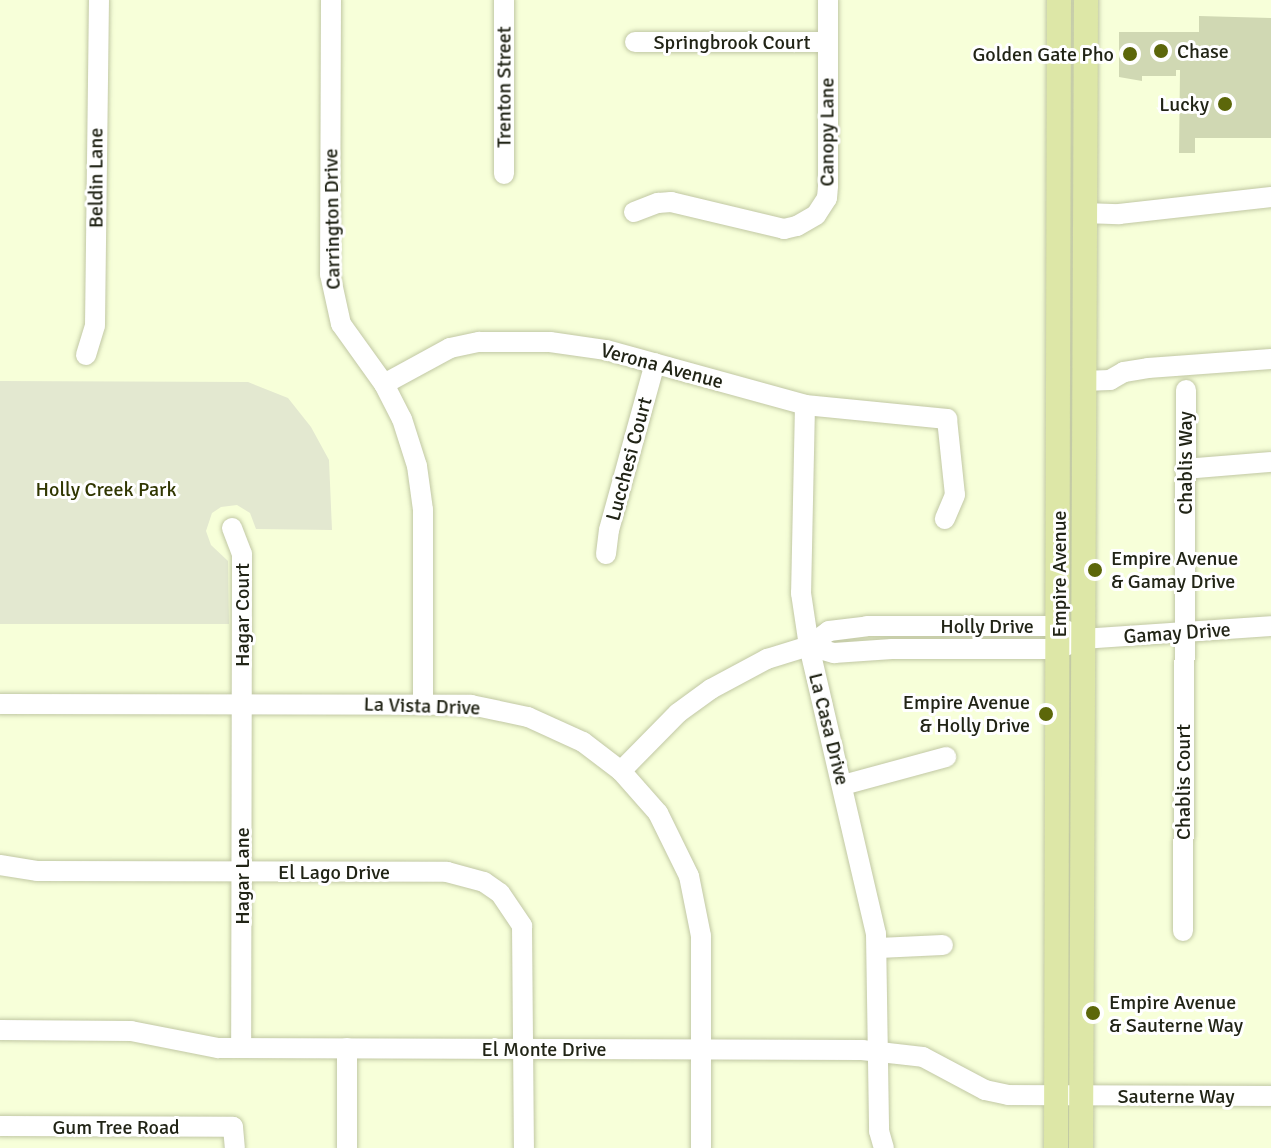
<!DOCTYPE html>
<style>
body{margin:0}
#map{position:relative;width:1271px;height:1148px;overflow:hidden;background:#f7ffd9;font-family:Signika,sans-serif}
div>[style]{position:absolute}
.green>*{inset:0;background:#e3e8d0}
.building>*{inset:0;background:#d0d8b3}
.roads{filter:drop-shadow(0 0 2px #c1c8a4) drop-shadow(0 0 2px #c1c8a4)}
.minor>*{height:20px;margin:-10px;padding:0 10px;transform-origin:10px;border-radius:10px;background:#fff}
.major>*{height:24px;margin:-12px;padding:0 12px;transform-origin:12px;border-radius:12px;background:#dde7a7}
.dots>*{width:22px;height:22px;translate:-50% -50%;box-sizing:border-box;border:4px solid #fff;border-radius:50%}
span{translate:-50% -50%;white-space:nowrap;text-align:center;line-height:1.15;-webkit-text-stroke:6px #fff;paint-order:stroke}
.street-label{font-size:20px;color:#212416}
.poi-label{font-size:20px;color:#212416}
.left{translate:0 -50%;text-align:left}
.right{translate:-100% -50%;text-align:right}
.park-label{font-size:20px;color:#303601}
</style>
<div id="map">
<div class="green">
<i style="clip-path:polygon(0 381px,248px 382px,288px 398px,311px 427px,329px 460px,332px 530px,256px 529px,250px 513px,237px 505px,221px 507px,212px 513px,206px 531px,211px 545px,228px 561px,229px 624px,0 624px)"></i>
</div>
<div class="building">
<i style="clip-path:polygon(1199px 16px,1271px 18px,1271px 138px,1195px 138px,1195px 153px,1179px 153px,1180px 70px,1176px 70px,1176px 76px,1142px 76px,1142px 81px,1119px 77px,1119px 32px,1199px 32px)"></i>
</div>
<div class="roads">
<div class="minor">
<i style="left:331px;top:0;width:274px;rotate:90.2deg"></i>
<i style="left:330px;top:274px;width:51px;rotate:77.6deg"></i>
<i style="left:341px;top:324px;width:74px;rotate:54.4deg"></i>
<i style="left:384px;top:384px;width:39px;rotate:63deg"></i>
<i style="left:402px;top:419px;width:49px;rotate:72.3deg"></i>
<i style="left:417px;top:466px;width:44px;rotate:82.2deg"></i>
<i style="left:423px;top:510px;width:194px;rotate:90deg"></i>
<i style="left:635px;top:42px;width:193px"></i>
<i style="left:504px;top:174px;width:174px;rotate:-90deg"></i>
<i style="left:634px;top:212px;width:26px;rotate:-21deg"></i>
<i style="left:658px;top:203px;width:13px;rotate:-4deg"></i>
<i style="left:671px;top:202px;width:116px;rotate:13.4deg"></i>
<i style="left:784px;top:229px;width:13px;rotate:-13deg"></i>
<i style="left:797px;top:226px;width:22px;rotate:-30deg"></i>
<i style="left:816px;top:215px;width:20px;rotate:-57deg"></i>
<i style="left:827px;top:198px;width:12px;rotate:-85deg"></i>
<i style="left:828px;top:186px;width:186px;rotate:-90deg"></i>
<i style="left:1084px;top:213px;width:35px;rotate:2deg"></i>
<i style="left:1119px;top:214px;width:153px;rotate:-6.4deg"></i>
<i style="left:86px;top:355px;width:31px;rotate:-73deg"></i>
<i style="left:95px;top:325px;width:325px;rotate:-89.3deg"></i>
<i style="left:1083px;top:381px;width:27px;rotate:-2deg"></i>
<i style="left:1110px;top:380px;width:16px;rotate:-30deg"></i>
<i style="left:1124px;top:372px;width:24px;rotate:-9deg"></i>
<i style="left:1148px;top:368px;width:123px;rotate:-4.2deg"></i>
<i style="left:384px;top:384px;width:75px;rotate:-28.6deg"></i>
<i style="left:450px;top:348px;width:30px;rotate:-12deg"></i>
<i style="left:479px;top:342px;width:71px"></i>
<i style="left:550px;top:342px;width:57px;rotate:8.1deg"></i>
<i style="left:606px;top:350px;width:206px;rotate:15.4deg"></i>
<i style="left:805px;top:405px;width:143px;rotate:5.6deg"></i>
<i style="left:947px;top:419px;width:76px;rotate:84deg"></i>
<i style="left:955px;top:495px;width:26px;rotate:113deg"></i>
<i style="left:805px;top:405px;width:188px;rotate:91.2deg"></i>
<i style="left:801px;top:593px;width:54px;rotate:81.4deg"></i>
<i style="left:809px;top:646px;width:296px;rotate:76.9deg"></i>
<i style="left:876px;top:934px;width:197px;rotate:89.1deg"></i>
<i style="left:879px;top:1131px;width:18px;rotate:74deg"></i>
<i style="left:1185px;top:469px;width:86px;rotate:-4.7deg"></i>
<i style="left:232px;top:528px;width:28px;rotate:69deg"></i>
<i style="left:242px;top:554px;width:494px;rotate:90.1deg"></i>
<i style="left:606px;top:554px;width:24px;rotate:-83deg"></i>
<i style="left:609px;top:530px;width:173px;rotate:-74.6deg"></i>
<i style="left:809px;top:646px;width:26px;rotate:16deg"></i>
<i style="left:834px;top:653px;width:58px;rotate:-3.9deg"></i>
<i style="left:892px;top:649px;width:166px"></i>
<i style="left:1058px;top:649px;width:26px;rotate:-23deg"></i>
<i style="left:1082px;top:639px;width:189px;rotate:-3.9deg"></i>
<i style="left:0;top:704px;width:471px;rotate:0.1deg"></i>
<i style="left:471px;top:705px;width:58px;rotate:11.9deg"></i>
<i style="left:528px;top:717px;width:60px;rotate:24.4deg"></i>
<i style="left:583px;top:742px;width:48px;rotate:37.3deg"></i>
<i style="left:621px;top:771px;width:56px;rotate:48.6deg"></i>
<i style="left:658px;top:813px;width:70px;rotate:63.8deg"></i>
<i style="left:689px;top:876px;width:61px;rotate:78.7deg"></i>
<i style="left:701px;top:936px;width:212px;rotate:90deg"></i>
<i style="left:621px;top:771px;width:81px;rotate:-45.5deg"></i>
<i style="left:678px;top:713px;width:41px;rotate:-36deg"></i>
<i style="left:711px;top:689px;width:64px;rotate:-28.2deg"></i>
<i style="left:767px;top:659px;width:44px;rotate:-17.2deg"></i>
<i style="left:809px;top:646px;width:25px;rotate:-37deg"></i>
<i style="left:829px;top:631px;width:38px;rotate:-7deg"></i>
<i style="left:867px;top:626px;width:191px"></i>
<i style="left:1058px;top:626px;width:13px;rotate:29deg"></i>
<i style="left:843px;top:785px;width:107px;rotate:-15.2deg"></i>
<i style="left:0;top:865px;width:37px;rotate:9deg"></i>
<i style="left:37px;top:871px;width:410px;rotate:0.1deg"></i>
<i style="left:447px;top:872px;width:38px;rotate:15deg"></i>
<i style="left:484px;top:882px;width:19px;rotate:35deg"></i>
<i style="left:500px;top:893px;width:40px;rotate:56deg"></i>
<i style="left:522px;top:926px;width:222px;rotate:89.5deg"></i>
<i style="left:1183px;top:931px;width:541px;rotate:-89.68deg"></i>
<i style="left:878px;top:948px;width:65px;rotate:-2.6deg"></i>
<i style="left:0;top:1030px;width:131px;rotate:0.4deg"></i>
<i style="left:131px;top:1031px;width:89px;rotate:11.1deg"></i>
<i style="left:218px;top:1048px;width:644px;rotate:0.18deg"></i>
<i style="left:862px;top:1050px;width:61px;rotate:6.5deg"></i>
<i style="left:923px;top:1057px;width:70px;rotate:28deg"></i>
<i style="left:985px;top:1090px;width:24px;rotate:12deg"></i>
<i style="left:1008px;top:1095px;width:263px;rotate:0.2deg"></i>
<i style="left:347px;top:1048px;width:100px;rotate:90deg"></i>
<i style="left:0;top:1126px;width:233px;rotate:0.2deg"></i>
<i style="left:233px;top:1127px;width:21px;rotate:85deg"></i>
</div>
<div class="major">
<i style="left:1056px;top:1148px;width:1148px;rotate:-89.85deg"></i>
<i style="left:1081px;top:1148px;width:1148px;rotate:-89.75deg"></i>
</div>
</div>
<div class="dots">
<i style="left:1161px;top:51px;background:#5c670a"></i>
<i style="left:1130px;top:54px;background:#5c670a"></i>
<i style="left:1225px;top:104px;background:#5c670a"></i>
<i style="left:1095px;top:570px;background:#5c670a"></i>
<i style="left:1046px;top:714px;background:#5c670a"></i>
<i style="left:1093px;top:1013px;background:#5c670a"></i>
</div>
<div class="street-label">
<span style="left:732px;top:42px">Springbrook Court</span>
<span style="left:504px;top:87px;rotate:-90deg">Trenton Street</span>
<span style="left:827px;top:132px;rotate:-90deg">Canopy Lane</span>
<span style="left:96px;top:178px;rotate:-90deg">Beldin Lane</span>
<span style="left:332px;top:219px;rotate:-91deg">Carrington Drive</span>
<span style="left:662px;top:366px;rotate:15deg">Verona Avenue</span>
<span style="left:629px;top:459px;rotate:-75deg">Lucchesi Court</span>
<span style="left:1185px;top:463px;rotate:-90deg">Chablis Way</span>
<span style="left:1059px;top:574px;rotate:-90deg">Empire Avenue</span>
<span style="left:242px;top:615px;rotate:-90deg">Hagar Court</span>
<span style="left:987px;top:626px">Holly Drive</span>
<span style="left:1177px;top:633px;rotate:-4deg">Gamay Drive</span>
<span style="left:422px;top:706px;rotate:2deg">La Vista Drive</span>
<span style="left:829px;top:729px;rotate:76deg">La Casa Drive</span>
<span style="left:1183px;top:782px;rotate:-90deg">Chablis Court</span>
<span style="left:334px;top:872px">El Lago Drive</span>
<span style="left:242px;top:876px;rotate:-90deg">Hagar Lane</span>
<span style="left:544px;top:1049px">El Monte Drive</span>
<span style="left:1176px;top:1096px">Sauterne Way</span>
<span style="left:116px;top:1127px">Gum Tree Road</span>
</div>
<div class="poi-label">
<span class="left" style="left:1177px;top:51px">Chase</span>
<span class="right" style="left:1114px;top:54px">Golden Gate Pho</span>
<span class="right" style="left:1209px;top:104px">Lucky</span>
<span class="left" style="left:1111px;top:570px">Empire Avenue<br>&amp; Gamay Drive</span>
<span class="right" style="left:1030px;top:714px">Empire Avenue<br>&amp; Holly Drive</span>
<span class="left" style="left:1109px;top:1014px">Empire Avenue<br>&amp; Sauterne Way</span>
</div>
<div class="park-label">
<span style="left:106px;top:489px">Holly Creek Park</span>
</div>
</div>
